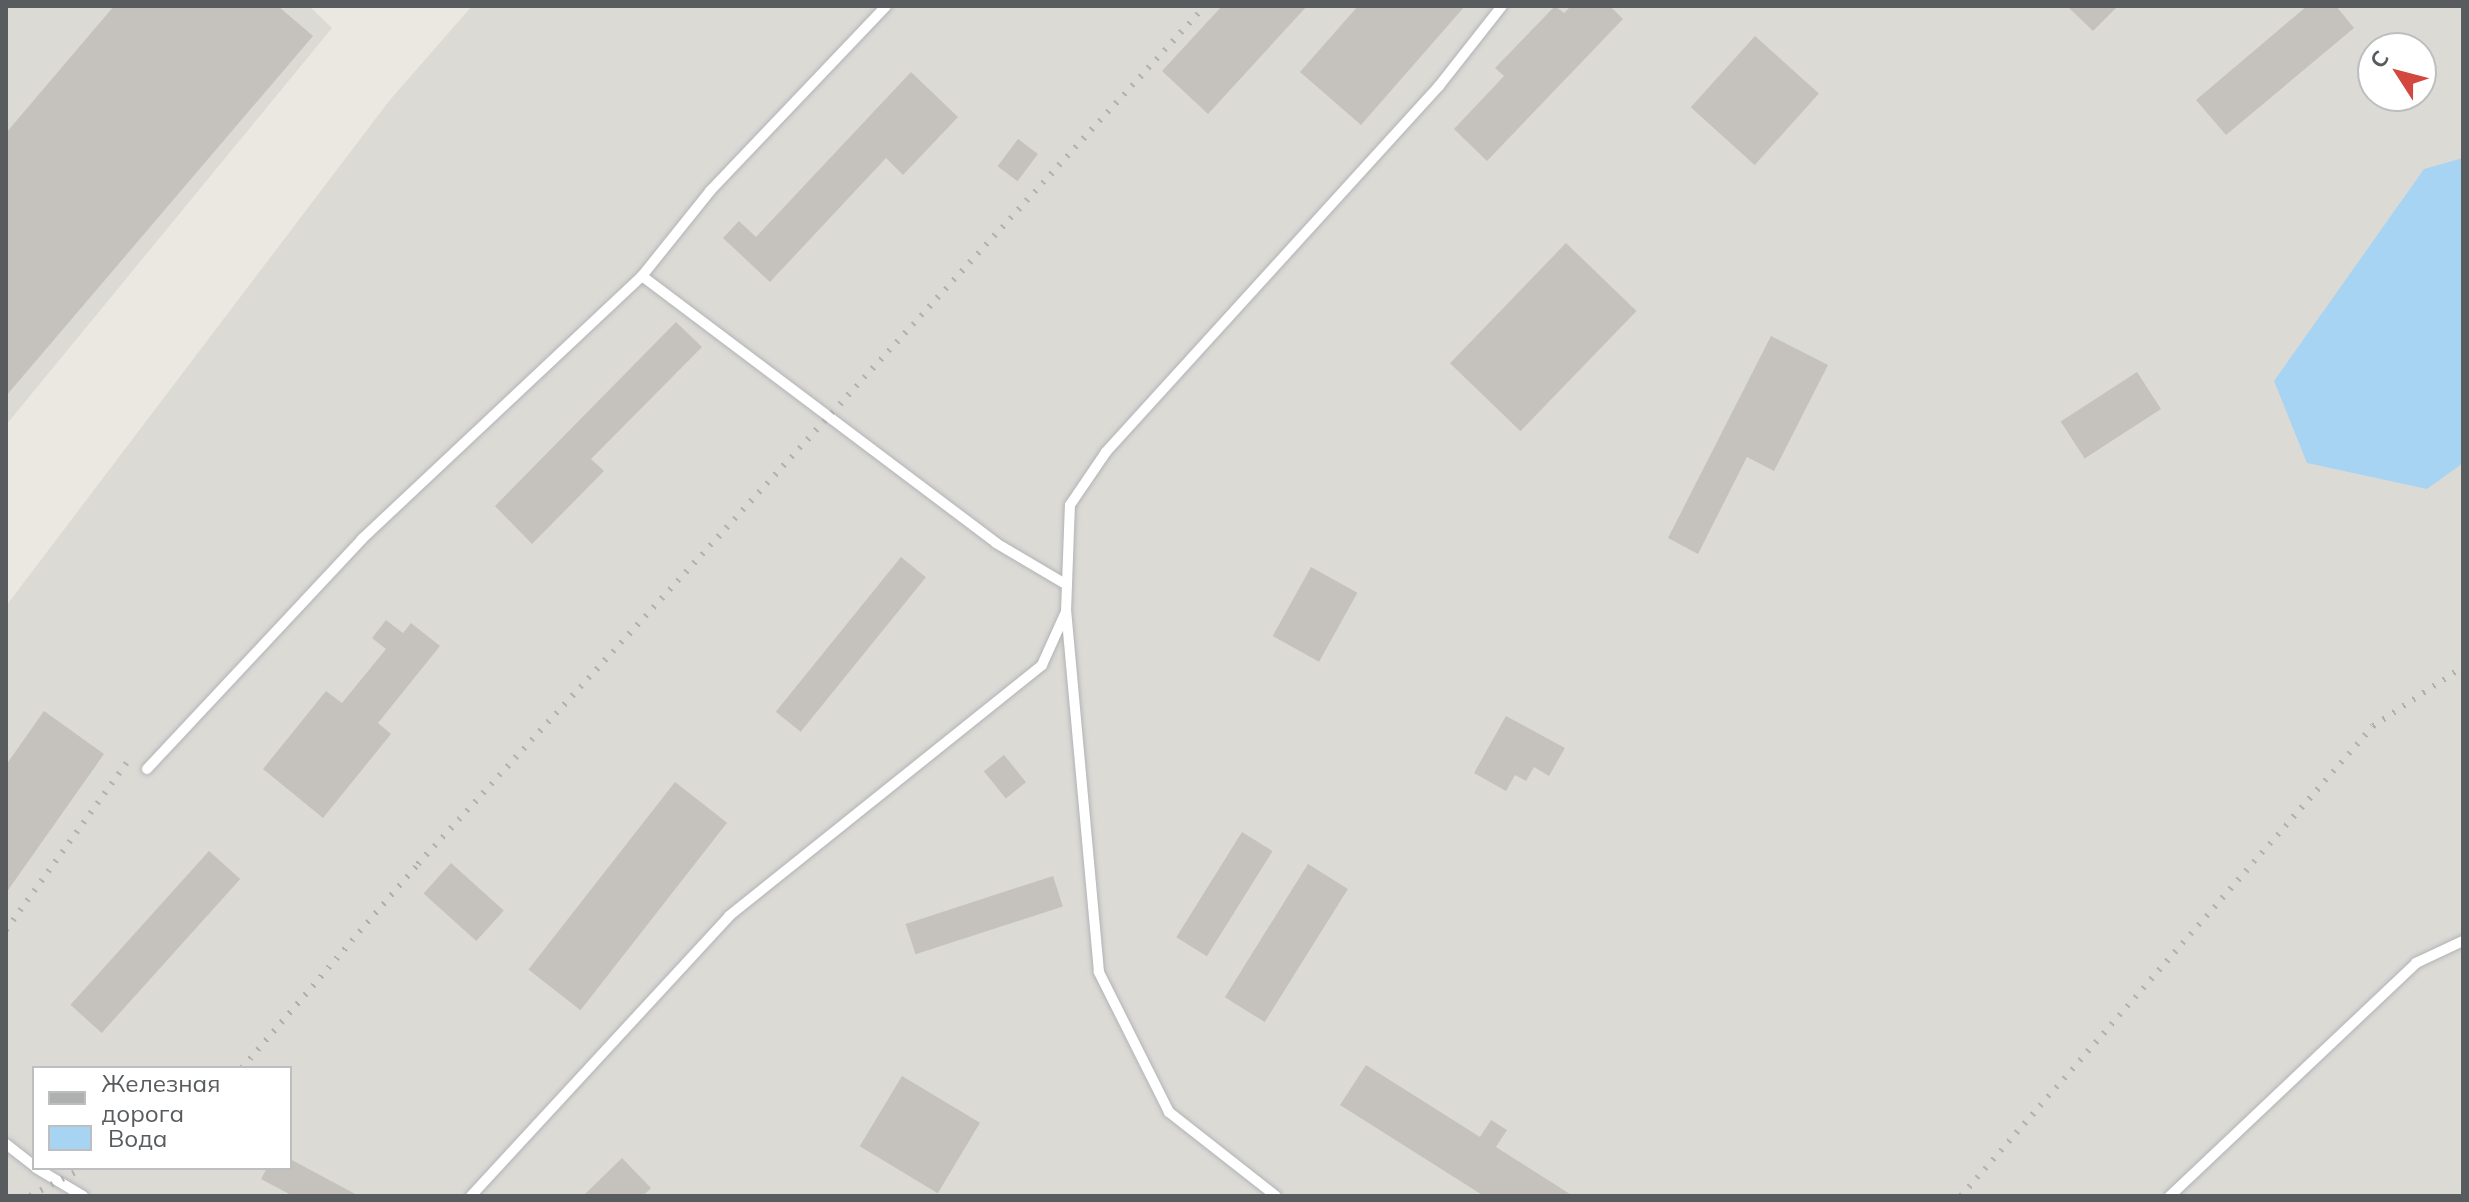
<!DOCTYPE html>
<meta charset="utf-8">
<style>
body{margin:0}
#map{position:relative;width:2469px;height:1202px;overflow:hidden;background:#eae8e0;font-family:Mulish,sans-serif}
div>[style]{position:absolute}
.industrial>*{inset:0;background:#dcdad5}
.water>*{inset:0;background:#a7d4f3}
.building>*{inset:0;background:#c5c2bd;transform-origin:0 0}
.roads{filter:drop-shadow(0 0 2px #b1b3b7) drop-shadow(0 0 2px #b1b3b7)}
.lane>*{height:10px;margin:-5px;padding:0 5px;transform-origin:5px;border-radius:5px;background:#fff}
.rail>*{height:6px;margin-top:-3px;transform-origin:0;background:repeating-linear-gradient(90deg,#afb0b0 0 2px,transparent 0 12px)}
span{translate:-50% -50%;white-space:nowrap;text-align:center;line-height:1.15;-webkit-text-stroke:6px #fff;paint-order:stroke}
.frame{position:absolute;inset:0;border:8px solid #595c5f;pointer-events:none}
.legend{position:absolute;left:32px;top:1066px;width:260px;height:104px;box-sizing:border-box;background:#fff;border:2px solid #bdbebf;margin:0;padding:10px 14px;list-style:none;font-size:24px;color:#595c5f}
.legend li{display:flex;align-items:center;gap:16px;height:40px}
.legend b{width:40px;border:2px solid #bdbebf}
.north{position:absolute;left:2357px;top:32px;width:80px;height:80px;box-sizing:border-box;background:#fff;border:2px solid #bdbebf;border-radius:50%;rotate:306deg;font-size:22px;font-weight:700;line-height:32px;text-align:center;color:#595c5f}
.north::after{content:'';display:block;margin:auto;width:28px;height:36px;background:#d2473e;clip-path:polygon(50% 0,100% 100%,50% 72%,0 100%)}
</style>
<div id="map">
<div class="industrial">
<i style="clip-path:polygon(6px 6px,309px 6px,332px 28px,6px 425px)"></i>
<i style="clip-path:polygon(evenodd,472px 6px,2463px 6px,2463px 1196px,6px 1196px,6px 606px,389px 101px,472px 6px,2373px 48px,2421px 48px,2421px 96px,2373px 96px,2373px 48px,472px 6px,34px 1068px,290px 1068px,290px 1168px,34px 1168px,34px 1068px)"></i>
</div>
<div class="water">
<i style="clip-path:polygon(2463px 158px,2463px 463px,2427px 489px,2307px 463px,2274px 381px,2424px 169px)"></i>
</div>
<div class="building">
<i style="clip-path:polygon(114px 6px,278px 6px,313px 36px,6px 396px,6px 133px)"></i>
<i style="clip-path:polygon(1222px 6px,1307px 6px,1208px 114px,1162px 71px)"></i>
<i style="clip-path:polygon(1358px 6px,1465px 6px,1361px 125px,1300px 72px)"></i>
<i style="clip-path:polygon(1555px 6px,1564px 13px,1571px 6px,1610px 6px,1623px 19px,1487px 161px,1454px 129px,1504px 76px,1495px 68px)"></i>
<i style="clip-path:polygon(2067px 6px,2118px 6px,2093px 31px)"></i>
<i style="clip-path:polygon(2307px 6px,2336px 6px,2354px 28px,2226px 135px,2196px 100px)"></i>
<i style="left:1755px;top:36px;width:86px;height:96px;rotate:42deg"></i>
<i style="clip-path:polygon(911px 72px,958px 117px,903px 175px,886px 158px,770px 282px,723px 238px,739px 221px,756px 237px)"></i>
<i style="left:1018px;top:139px;width:25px;height:34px;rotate:37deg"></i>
<i style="left:1566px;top:243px;width:98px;height:167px;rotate:44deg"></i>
<i style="clip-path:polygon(676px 322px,702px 347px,591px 459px,604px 471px,532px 544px,495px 506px)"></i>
<i style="clip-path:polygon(1771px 336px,1828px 365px,1774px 471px,1747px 457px,1698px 554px,1668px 538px)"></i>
<i style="left:2137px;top:372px;width:44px;height:91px;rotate:57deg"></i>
<i style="left:901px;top:557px;width:32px;height:199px;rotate:39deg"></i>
<i style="left:1311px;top:567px;width:53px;height:79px;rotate:29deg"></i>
<i style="clip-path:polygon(386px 620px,403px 633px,411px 623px,440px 646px,378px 723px,391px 734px,323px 818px,263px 769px,326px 691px,342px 703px,386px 649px,372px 638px)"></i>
<i style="clip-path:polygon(44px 711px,104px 754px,6px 893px,6px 765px)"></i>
<i style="clip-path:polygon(1506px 716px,1565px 748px,1549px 776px,1534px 767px,1526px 781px,1515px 775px,1506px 791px,1474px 773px)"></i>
<i style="left:1004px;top:755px;width:35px;height:26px;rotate:51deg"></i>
<i style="left:675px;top:782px;width:66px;height:238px;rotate:38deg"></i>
<i style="left:1242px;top:832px;width:36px;height:124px;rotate:32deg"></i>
<i style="left:209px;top:851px;width:42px;height:207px;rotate:42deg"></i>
<i style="left:451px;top:863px;width:71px;height:41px;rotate:42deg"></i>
<i style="left:1308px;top:864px;width:47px;height:157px;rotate:32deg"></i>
<i style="left:1053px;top:876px;width:32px;height:155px;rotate:72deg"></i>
<i style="clip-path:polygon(1366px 1065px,1480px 1137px,1491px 1120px,1507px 1130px,1496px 1147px,1573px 1196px,1484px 1196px,1340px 1105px)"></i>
<i style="left:902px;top:1076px;width:91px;height:82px;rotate:31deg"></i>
<i style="clip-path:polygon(622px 1158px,651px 1188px,643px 1196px,583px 1196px)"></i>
<i style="clip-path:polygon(290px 1159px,359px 1196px,293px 1196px,261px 1179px,267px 1168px,290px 1168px)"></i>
</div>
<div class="roads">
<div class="lane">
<i style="left:642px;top:276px;width:443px;rotate:37deg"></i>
<i style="left:996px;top:543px;width:82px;rotate:30.6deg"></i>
<i style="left:147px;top:769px;width:315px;rotate:-46.9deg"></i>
<i style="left:362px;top:539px;width:384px;rotate:-43.2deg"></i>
<i style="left:642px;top:276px;width:109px;rotate:-51.3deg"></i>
<i style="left:710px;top:191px;width:255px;rotate:-46.4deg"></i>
<i style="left:6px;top:1144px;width:36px;rotate:38deg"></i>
<i style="left:36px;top:1168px;width:55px;rotate:30.8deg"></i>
<i style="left:471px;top:1196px;width:381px;rotate:-47.3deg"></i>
<i style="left:729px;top:916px;width:401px;rotate:-38.7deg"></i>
<i style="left:1042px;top:665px;width:56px;rotate:-65.7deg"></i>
<i style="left:1276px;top:1196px;width:136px;rotate:-141.9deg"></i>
<i style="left:1169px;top:1112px;width:157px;rotate:-116.6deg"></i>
<i style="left:1099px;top:972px;width:362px;rotate:-95.2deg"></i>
<i style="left:1066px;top:612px;width:107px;rotate:-87.9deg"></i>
<i style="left:1070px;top:505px;width:64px;rotate:-55.8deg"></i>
<i style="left:1106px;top:452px;width:495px;rotate:-47.7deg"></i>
<i style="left:1439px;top:86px;width:102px;rotate:-51.8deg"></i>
<i style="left:2170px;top:1196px;width:339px;rotate:-43.4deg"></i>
<i style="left:2416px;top:963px;width:52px;rotate:-25.1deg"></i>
</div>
</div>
<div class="rail">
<i style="left:6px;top:930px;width:213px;rotate:-54.2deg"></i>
<i style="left:242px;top:1068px;width:269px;rotate:-49.2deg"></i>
<i style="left:418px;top:864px;width:1164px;rotate:-47.47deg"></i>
<i style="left:30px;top:1196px;width:60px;rotate:-27.8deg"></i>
<i style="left:1961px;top:1196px;width:625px;rotate:-48.76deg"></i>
<i style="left:2373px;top:726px;width:108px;rotate:-33.2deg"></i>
</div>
<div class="frame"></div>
<ul class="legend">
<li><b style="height:10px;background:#afb0b0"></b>Железная дорога</li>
<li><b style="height:22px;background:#a7d4f3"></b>Вода</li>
</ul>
<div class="north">С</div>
</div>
